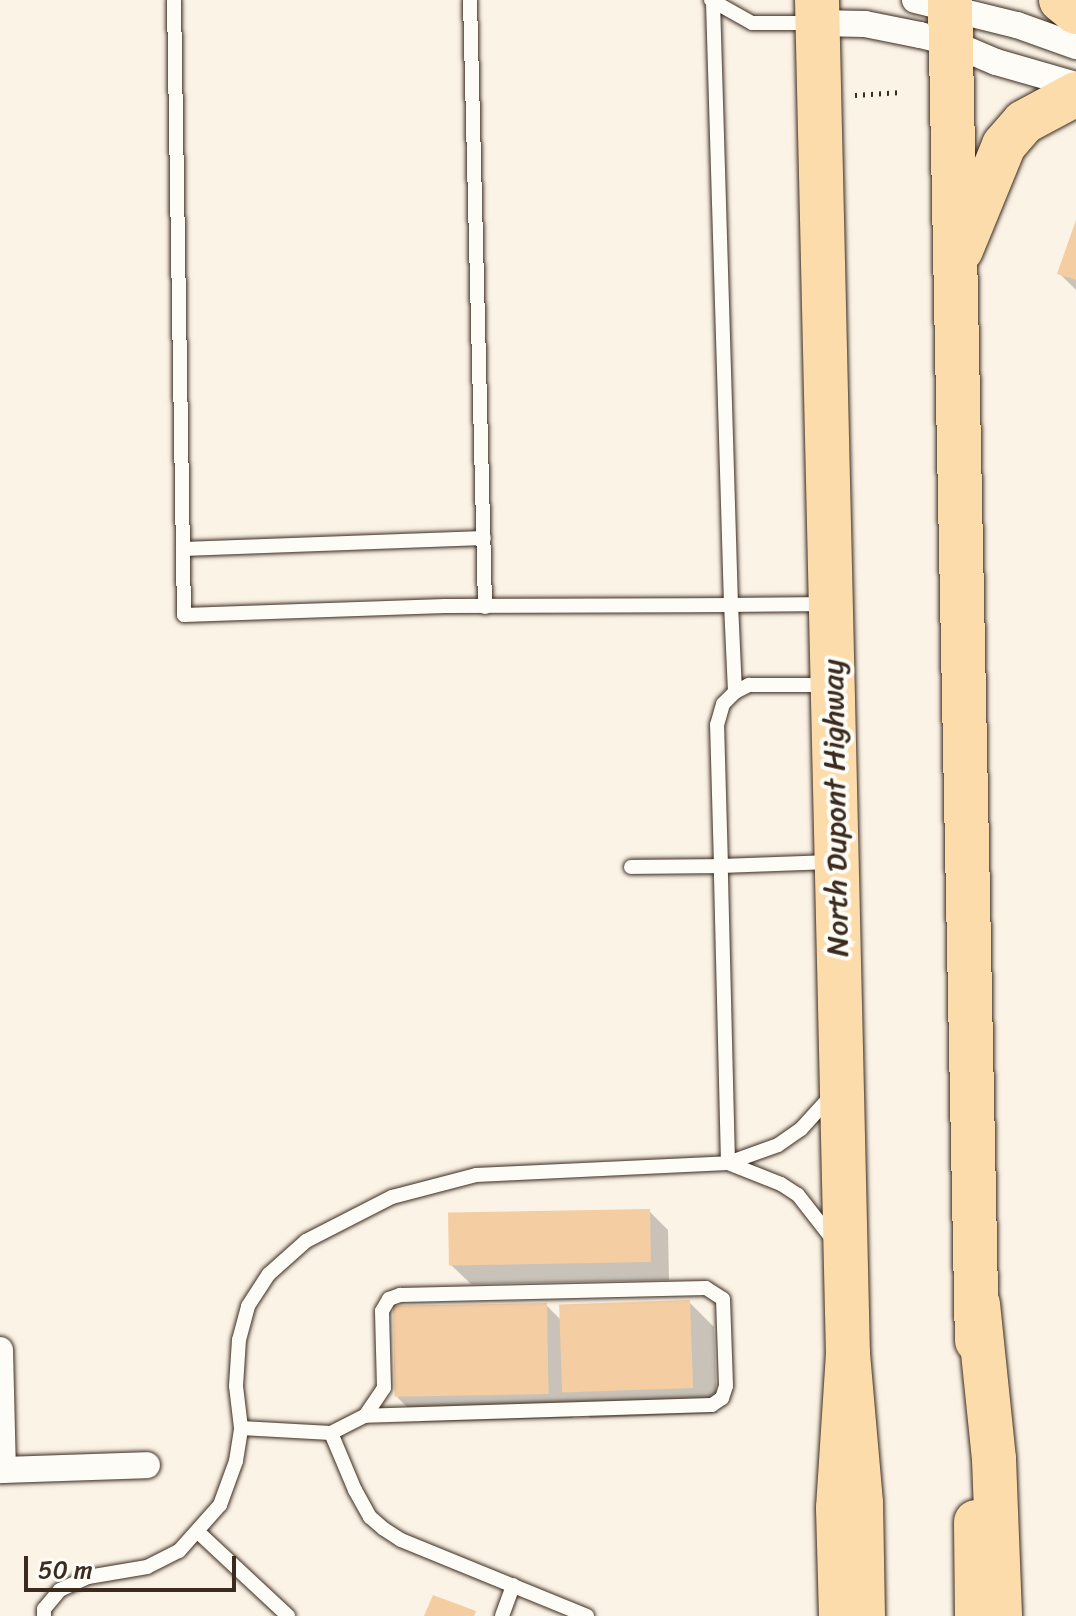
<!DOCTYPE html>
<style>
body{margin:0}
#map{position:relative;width:1076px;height:1616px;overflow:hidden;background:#fbf3e6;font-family:Sriracha,sans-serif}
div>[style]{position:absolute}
.shadow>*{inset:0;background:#0003}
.building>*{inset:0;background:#f4cda3;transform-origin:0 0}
.path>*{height:5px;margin-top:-2.5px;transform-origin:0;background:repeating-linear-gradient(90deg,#3b2a1e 0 2px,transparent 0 8px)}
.roads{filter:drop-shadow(0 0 2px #3b2a1e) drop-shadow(0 0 2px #3b2a1e)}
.service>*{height:14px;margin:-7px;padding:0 7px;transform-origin:7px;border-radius:7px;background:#fdfcf7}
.minor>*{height:26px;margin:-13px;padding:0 13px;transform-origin:13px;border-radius:13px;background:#fdfcf7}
.trunk>*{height:44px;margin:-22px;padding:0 22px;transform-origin:22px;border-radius:22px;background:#fddcac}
.motorway>*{height:44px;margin:-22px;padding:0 22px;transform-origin:22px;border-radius:22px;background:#fddcac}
span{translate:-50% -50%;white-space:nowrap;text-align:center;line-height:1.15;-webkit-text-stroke:8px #fdfcf7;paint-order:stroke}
.street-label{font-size:30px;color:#3b2a1e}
.scale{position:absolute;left:24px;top:1556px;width:212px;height:36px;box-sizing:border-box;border:4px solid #3b2a1e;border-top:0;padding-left:10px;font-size:24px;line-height:28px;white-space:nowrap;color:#3b2a1e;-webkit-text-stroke:6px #fdfcf7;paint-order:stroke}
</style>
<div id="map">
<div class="shadow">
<i style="clip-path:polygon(1076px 225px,1076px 290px,1059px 273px)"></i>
<i style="clip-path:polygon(649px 1211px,668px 1230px,669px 1280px,471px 1284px,451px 1265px)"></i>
<i style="clip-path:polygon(689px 1302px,714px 1327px,717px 1413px,590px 1418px,573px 1401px,573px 1418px,422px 1422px,397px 1397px,546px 1305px,562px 1321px)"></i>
</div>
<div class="building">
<i style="clip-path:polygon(1076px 220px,1076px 280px,1057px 274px)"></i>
<i style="left:650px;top:1209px;width:53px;height:202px;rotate:89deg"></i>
<i style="left:690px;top:1300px;width:88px;height:131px;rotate:88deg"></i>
<i style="left:547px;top:1303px;width:91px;height:154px;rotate:89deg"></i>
<i style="clip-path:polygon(433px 1595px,476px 1611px,474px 1616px,424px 1616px)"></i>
</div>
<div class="path">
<i style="left:855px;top:95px;width:47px;rotate:-3.7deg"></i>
</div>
<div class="roads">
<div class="service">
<i style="left:174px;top:0;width:615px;rotate:89.07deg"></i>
<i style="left:184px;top:615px;width:261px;rotate:-2deg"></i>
<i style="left:445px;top:606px;width:286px;rotate:-0.2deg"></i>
<i style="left:731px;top:605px;width:602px;rotate:-91.71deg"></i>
<i style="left:470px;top:0;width:607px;rotate:88.58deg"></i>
<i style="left:711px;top:0;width:47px;rotate:29.3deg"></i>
<i style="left:752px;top:23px;width:61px"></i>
<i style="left:183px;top:549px;width:301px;rotate:-2.1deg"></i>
<i style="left:735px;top:692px;width:87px;rotate:-92.6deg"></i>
<i style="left:731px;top:605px;width:94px;rotate:-0.6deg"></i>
<i style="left:631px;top:867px;width:90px;rotate:-0.6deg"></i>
<i style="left:721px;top:866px;width:141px;rotate:-91.6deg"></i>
<i style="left:717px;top:725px;width:22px;rotate:-74deg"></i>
<i style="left:723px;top:704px;width:17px;rotate:-45deg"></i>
<i style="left:735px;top:692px;width:16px;rotate:-27deg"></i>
<i style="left:749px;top:685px;width:78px"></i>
<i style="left:728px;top:1163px;width:297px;rotate:-91.4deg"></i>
<i style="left:721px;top:866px;width:110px;rotate:-2.1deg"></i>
<i style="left:728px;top:1163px;width:57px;rotate:21.6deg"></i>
<i style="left:781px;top:1184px;width:20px;rotate:33deg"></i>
<i style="left:798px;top:1195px;width:58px;rotate:52deg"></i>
<i style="left:241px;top:1428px;width:90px;rotate:3.2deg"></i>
<i style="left:331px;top:1433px;width:38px;rotate:-27deg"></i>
<i style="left:365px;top:1416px;width:34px;rotate:-56deg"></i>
<i style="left:384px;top:1388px;width:77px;rotate:-91.5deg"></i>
<i style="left:382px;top:1311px;width:14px;rotate:-60deg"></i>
<i style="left:389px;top:1299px;width:12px;rotate:-20deg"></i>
<i style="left:400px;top:1295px;width:306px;rotate:-1.3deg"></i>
<i style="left:706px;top:1288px;width:20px;rotate:33deg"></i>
<i style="left:723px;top:1299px;width:87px;rotate:88deg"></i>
<i style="left:726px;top:1386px;width:13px;rotate:108deg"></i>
<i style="left:722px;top:1398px;width:12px;rotate:145deg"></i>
<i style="left:712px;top:1405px;width:347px;rotate:178.2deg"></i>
<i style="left:331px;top:1433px;width:62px;rotate:67.2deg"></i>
<i style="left:355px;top:1490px;width:31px;rotate:61deg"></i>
<i style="left:370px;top:1517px;width:18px;rotate:41deg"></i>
<i style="left:384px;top:1529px;width:20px;rotate:33deg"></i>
<i style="left:401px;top:1540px;width:201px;rotate:22.2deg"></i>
<i style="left:199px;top:1533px;width:122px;rotate:43deg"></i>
<i style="left:44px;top:1616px;width:7px;rotate:-90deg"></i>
<i style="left:44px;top:1609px;width:25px;rotate:-50deg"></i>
<i style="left:60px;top:1590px;width:31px;rotate:-25deg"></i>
<i style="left:88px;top:1577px;width:60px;rotate:-9.6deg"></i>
<i style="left:147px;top:1567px;width:36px;rotate:-27deg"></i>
<i style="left:179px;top:1551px;width:62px;rotate:-48.3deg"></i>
<i style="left:220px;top:1505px;width:47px;rotate:-70deg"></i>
<i style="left:236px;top:1461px;width:33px;rotate:-81deg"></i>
<i style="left:241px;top:1428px;width:42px;rotate:-96.8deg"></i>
<i style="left:236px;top:1386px;width:46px;rotate:-86.3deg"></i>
<i style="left:239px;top:1340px;width:35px;rotate:-75deg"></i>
<i style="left:248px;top:1306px;width:38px;rotate:-57deg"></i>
<i style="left:269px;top:1274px;width:50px;rotate:-41.7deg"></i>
<i style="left:306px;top:1241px;width:97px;rotate:-27.1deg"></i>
<i style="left:392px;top:1197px;width:87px;rotate:-14.7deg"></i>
<i style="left:476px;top:1175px;width:252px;rotate:-2.7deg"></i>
<i style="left:728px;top:1163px;width:53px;rotate:-19.8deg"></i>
<i style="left:778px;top:1145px;width:28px;rotate:-35deg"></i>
<i style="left:801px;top:1129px;width:43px;rotate:-47.8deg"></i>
<i style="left:502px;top:1616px;width:33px;rotate:-70deg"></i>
</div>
<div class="minor">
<i style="left:915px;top:0;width:105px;rotate:13.8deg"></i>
<i style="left:1017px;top:25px;width:63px;rotate:19.6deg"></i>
<i style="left:817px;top:23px;width:48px;rotate:1.2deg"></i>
<i style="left:865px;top:24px;width:56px;rotate:11.3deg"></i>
<i style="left:920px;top:35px;width:30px;rotate:14deg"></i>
<i style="left:949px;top:42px;width:51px;rotate:23.1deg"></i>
<i style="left:996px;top:62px;width:83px;rotate:16deg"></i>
<i style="left:0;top:1350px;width:120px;rotate:88.6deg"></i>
<i style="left:0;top:1470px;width:147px;rotate:-1.9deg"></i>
</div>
<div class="trunk">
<i style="left:817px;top:0;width:1354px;rotate:88.69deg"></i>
<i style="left:848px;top:1354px;width:150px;rotate:85deg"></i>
<i style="left:861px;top:1503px;width:113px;rotate:89deg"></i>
<i style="left:950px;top:0;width:1341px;rotate:88.85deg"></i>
<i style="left:1061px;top:0;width:19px;rotate:39deg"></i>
<i style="left:961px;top:250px;width:113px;rotate:-67.7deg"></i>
<i style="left:1004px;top:145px;width:30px;rotate:-49deg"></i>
<i style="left:1024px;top:122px;width:59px;rotate:-28.3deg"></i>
<i style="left:976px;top:1522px;width:94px;rotate:89.4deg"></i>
</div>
<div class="motorway">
<i style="left:978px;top:1304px;width:156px;rotate:84.1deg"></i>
<i style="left:994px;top:1459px;width:157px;rotate:87.8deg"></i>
<i style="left:841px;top:1616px;width:108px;rotate:-91.6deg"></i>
<i style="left:838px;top:1508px;width:154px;rotate:-86.3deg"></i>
</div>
</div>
<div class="street-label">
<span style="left:835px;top:808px;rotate:-91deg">North Dupont Highway</span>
</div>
<div class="scale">50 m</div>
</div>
